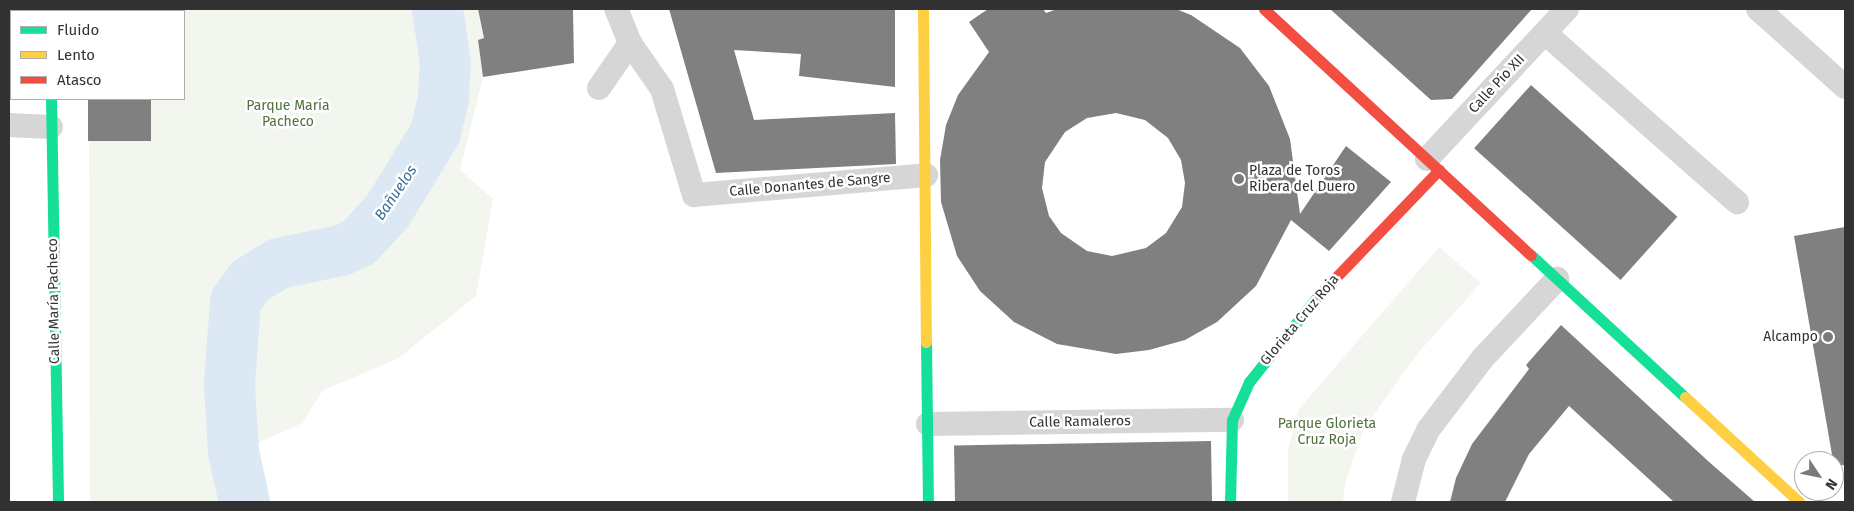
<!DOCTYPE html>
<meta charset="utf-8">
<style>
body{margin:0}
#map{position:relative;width:1854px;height:511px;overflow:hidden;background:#fff;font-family:"Fira Sans",sans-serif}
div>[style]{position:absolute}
.green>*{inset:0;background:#f2f6ee}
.river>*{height:51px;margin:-25.5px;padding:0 25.5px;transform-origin:25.5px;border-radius:25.5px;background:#dce9f4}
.building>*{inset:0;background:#808080;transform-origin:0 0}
.street>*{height:24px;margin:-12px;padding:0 12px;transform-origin:12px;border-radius:12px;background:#d6d6d6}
.fast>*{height:11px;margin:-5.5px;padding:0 5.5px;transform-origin:5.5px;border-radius:5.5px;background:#16e098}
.slow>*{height:11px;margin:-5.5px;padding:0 5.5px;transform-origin:5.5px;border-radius:5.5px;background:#ffcf43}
.jam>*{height:11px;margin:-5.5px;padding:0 5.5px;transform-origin:5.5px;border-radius:5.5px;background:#f24e42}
.dots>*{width:14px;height:14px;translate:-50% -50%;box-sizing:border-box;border:2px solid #fff;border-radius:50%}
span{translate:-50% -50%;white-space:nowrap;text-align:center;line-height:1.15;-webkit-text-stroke:5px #fff;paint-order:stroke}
.street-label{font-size:14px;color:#323232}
.park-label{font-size:14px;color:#51703d}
.poi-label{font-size:14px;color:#323232}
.left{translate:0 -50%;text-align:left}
.right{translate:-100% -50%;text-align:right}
.water-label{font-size:15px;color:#3b6e99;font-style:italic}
.frame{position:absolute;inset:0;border:10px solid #323232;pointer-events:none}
.legend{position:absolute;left:10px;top:10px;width:175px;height:90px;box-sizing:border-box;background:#fff;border:1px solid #adadad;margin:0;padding:6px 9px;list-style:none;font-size:15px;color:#323232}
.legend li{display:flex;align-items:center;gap:10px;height:25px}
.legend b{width:25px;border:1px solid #adadad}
.north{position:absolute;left:1794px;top:451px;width:50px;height:50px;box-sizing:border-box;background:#fff;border:1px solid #adadad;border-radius:50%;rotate:124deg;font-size:14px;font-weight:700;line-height:20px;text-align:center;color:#323232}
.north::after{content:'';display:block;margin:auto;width:18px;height:22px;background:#7a7a7a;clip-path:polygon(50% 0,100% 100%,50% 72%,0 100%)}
</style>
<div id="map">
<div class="green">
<i style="clip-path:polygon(150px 9px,478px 9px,484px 38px,478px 40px,483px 77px,460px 170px,493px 199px,476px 296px,397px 359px,323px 390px,302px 423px,255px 444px,264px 502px,90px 502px,89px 141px,151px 141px,151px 99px,184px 99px,184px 11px)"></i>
<i style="clip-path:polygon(1439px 247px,1481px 283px,1418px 353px,1364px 428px,1345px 483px,1343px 502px,1288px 502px,1288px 449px,1299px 409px)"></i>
</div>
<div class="river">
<i style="left:244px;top:502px;width:52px;rotate:-102.2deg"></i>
<i style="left:233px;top:451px;width:68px;rotate:-93.4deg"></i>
<i style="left:229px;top:383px;width:82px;rotate:-85.8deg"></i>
<i style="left:235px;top:301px;width:26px;rotate:-54deg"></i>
<i style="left:250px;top:280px;width:33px;rotate:-31deg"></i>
<i style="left:278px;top:263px;width:64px;rotate:-11.7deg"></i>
<i style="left:341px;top:250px;width:19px;rotate:-25deg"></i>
<i style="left:358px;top:242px;width:42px;rotate:-46.9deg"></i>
<i style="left:387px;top:211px;width:92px;rotate:-58.7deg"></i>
<i style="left:435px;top:132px;width:37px;rotate:-77deg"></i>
<i style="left:443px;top:96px;width:33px;rotate:-87deg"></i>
<i style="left:445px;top:63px;width:55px;rotate:-98.4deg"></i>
</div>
<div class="building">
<i style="clip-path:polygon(478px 9px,573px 9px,574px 63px,483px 77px,478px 40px,484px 38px)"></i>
<i style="clip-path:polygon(669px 9px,895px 9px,895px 87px,799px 76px,801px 54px,734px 50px,754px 120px,895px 113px,896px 164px,716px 173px)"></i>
<i style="clip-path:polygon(evenodd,988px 9px,1043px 9px,1046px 13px,1057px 9px,1176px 9px,1191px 15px,1240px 48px,1269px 86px,1290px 139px,1300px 214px,1346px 146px,1391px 182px,1329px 251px,1291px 220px,1256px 286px,1217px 322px,1185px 340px,1149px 350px,1116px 354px,1057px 344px,1014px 322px,980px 291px,957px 256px,941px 202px,940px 160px,946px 125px,958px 95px,989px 52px,969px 22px,988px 9px,1116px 113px,1145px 120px,1168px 138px,1181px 160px,1185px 183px,1182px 207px,1166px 233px,1146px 248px,1112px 256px,1087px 251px,1061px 233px,1049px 216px,1042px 188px,1045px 162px,1065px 132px,1087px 118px,1116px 113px)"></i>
<i style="clip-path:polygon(1330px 9px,1532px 9px,1452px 99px,1431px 100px)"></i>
<i style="left:1531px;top:85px;width:197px;height:85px;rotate:42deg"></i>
<i style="left:88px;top:99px;width:63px;height:42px"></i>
<i style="clip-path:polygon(1845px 227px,1845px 465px,1834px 466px,1794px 236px)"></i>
<i style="clip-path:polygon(1561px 325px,1708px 461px,1755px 502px,1674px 502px,1569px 406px,1529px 454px,1505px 502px,1450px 502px,1456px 478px,1472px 444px,1529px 369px,1526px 365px)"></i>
<i style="left:1211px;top:441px;width:61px;height:257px;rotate:89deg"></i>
</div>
<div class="street">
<i style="left:50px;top:9px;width:2px;rotate:90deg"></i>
<i style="left:1758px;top:9px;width:117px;rotate:41.9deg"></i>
<i style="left:1545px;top:33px;width:256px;rotate:41.4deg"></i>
<i style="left:630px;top:43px;width:56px;rotate:55.2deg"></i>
<i style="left:662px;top:89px;width:111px;rotate:73.2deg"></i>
<i style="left:694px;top:195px;width:233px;rotate:-4.9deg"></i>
<i style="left:599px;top:88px;width:55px;rotate:-55.4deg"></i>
<i style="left:630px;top:43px;width:37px;rotate:-112deg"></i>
<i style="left:9px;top:125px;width:42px;rotate:2.7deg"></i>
<i style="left:1427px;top:159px;width:205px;rotate:-47deg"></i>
<i style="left:928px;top:424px;width:304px;rotate:-0.8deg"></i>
<i style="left:1403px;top:502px;width:44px;rotate:-75.7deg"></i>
<i style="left:1414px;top:459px;width:32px;rotate:-64deg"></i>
<i style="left:1428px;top:430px;width:89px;rotate:-52.7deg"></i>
<i style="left:1482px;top:359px;width:110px;rotate:-46.8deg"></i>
</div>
<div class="fast">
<i style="left:51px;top:99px;width:403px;rotate:89deg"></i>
<i style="left:1531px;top:255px;width:209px;rotate:42.7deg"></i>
<i style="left:926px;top:342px;width:160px;rotate:89.3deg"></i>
<i style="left:1230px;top:502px;width:82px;rotate:-88.6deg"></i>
<i style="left:1232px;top:420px;width:42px;rotate:-65.9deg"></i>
<i style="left:1249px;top:382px;width:110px;rotate:-51.3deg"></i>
</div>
<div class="slow">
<i style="left:923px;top:9px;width:333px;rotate:89.5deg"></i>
<i style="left:1685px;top:397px;width:155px;rotate:42.6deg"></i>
</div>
<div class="jam">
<i style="left:1264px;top:9px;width:363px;rotate:42.7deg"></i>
<i style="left:1318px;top:296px;width:175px;rotate:-46.2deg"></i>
</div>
<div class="dots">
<i style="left:1239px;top:179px;background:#7a7a7a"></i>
<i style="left:1828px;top:337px;background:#7a7a7a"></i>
</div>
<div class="street-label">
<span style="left:1497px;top:84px;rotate:-47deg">Calle Pío XII</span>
<span style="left:810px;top:185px;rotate:-5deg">Calle Donantes de Sangre</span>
<span style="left:54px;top:301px;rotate:-91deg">Calle María Pacheco</span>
<span style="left:1300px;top:320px;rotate:-50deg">Glorieta Cruz Roja</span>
<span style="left:1080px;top:422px;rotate:-1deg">Calle Ramaleros</span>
</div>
<div class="park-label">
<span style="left:288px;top:114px">Parque María<br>Pacheco</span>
<span style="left:1327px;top:432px">Parque Glorieta<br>Cruz Roja</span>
</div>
<div class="poi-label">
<span class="left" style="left:1249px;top:179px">Plaza de Toros<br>Ribera del Duero</span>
<span class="right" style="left:1818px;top:337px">Alcampo</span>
</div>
<div class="water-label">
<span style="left:396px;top:193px;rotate:-56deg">Bañuelos</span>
</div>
<div class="frame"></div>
<ul class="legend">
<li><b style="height:6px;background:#16e098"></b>Fluido</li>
<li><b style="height:6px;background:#ffcf43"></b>Lento</li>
<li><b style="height:6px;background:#f24e42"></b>Atasco</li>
</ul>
<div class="north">N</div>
</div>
